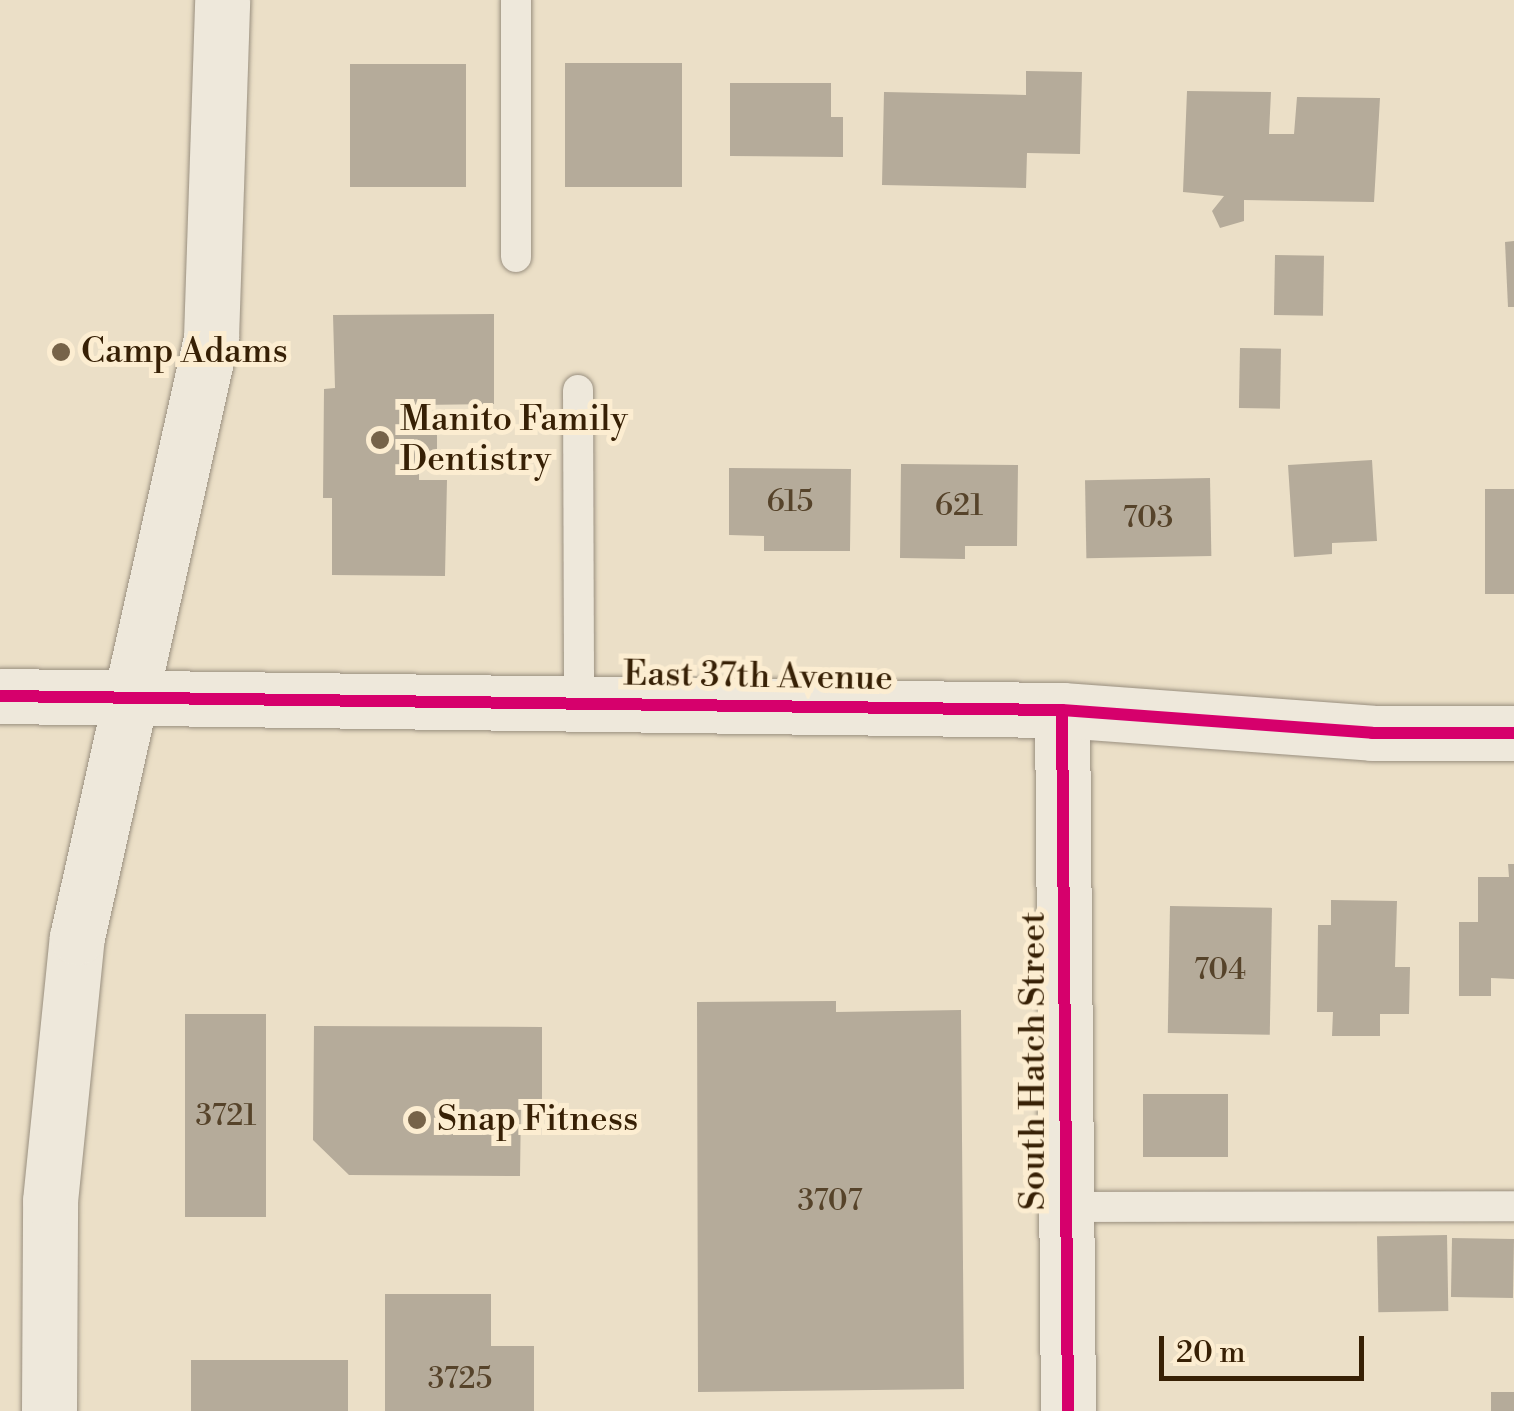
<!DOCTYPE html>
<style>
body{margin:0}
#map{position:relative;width:1514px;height:1411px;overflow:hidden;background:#ebdfc7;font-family:"Libre Bodoni",serif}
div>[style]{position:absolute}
.building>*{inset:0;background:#b5ab9a;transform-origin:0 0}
.roads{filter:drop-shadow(0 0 2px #998f7f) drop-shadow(0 0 2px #998f7f)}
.service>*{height:30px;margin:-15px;padding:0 15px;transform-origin:15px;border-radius:15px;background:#eee8db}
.minor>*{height:55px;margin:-27.5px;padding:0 27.5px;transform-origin:27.5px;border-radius:27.5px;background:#eee8db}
.tertiary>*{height:55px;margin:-27.5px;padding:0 27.5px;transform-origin:27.5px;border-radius:27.5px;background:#eee8db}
.secondary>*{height:55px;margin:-27.5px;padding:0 27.5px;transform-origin:27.5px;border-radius:27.5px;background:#eee8db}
.cycleway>*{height:12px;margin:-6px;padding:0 6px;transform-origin:6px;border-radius:6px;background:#d6006c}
.dots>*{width:28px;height:28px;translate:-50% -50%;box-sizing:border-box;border:5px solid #fcedd1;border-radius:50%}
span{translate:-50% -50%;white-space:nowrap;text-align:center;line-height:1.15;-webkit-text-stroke:10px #fcedd1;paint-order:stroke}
.number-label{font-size:30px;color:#56432a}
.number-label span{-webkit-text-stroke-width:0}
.poi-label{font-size:35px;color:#372005}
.left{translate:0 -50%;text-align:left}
.street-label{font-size:35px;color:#372005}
.scale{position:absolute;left:1159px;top:1336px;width:205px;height:45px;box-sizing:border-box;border:5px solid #372005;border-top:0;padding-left:12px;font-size:30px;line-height:35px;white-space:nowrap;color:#372005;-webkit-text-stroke:8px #fcedd1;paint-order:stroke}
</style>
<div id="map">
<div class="building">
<i style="left:565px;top:63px;width:117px;height:124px"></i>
<i style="left:466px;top:64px;width:123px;height:116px;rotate:90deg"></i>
<i style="clip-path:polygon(1026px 71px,1082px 72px,1080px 154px,1027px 153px,1026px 188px,882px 185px,884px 92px,1026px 95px)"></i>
<i style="clip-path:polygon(730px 83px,831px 83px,831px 117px,843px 117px,843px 157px,730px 156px)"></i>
<i style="clip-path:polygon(1187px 91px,1271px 92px,1269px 134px,1294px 134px,1297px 97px,1380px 98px,1374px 202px,1244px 200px,1244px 221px,1220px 228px,1212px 211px,1224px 196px,1183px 192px)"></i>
<i style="clip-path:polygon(1514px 241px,1514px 307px,1508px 307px,1505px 242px)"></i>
<i style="left:1275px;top:255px;width:49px;height:60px;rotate:1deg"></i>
<i style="clip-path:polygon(494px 314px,494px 404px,420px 405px,420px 417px,437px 417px,437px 464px,419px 465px,419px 480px,447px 480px,445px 576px,332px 575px,332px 498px,323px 498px,324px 389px,335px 388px,333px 315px)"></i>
<i style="left:1240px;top:348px;width:41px;height:60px;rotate:1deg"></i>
<i style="clip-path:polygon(1372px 460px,1377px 541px,1332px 543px,1332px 554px,1294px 557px,1288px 465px)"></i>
<i style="clip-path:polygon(901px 464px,1018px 465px,1017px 546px,965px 546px,965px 559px,900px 558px)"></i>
<i style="clip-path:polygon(729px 468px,851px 469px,850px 551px,764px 551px,764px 536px,729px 535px)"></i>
<i style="left:1210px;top:478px;width:78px;height:125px;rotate:89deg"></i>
<i style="left:1485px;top:489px;width:29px;height:105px"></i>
<i style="clip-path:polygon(1508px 864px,1514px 864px,1514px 979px,1491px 978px,1491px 996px,1459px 996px,1459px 922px,1478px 922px,1478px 877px,1509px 877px)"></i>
<i style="clip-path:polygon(1331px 900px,1397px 901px,1395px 967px,1410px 967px,1409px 1014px,1380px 1014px,1380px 1036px,1332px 1036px,1333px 1012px,1317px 1012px,1318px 925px,1331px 925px)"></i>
<i style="left:1170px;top:906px;width:102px;height:127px;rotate:1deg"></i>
<i style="clip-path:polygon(836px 1001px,836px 1012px,961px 1010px,964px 1389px,698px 1392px,697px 1002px)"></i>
<i style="left:185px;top:1014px;width:81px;height:203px"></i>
<i style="clip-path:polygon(314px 1026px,542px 1027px,542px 1101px,521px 1101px,520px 1176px,349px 1175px,313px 1140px)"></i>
<i style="left:1143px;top:1094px;width:85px;height:63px"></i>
<i style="left:1447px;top:1235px;width:76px;height:70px;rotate:89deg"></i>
<i style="left:1452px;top:1238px;width:62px;height:59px;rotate:1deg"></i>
<i style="clip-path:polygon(385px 1294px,491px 1294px,491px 1346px,534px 1346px,534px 1411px,385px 1411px)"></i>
<i style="left:191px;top:1360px;width:157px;height:51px"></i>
<i style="left:1491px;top:1392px;width:23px;height:19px"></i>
</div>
<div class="roads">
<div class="service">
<i style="left:516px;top:0;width:257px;rotate:90deg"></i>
<i style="left:578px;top:390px;width:315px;rotate:89.8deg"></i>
<i style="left:1066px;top:1207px;width:448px;rotate:-0.1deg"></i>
</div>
<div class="minor">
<i style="left:1062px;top:710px;width:701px;rotate:89.51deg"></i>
</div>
<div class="tertiary">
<i style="left:0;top:696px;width:1062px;rotate:0.76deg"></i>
<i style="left:1062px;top:710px;width:311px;rotate:4.2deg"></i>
<i style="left:1372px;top:733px;width:142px"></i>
</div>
<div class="secondary">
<i style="left:49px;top:1411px;width:210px;rotate:-89.7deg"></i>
<i style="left:50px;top:1201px;width:265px;rotate:-84.2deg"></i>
<i style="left:77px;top:937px;width:614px;rotate:-77.39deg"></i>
<i style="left:211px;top:338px;width:338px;rotate:-88.1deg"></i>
</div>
</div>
<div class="cycleway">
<i style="left:0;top:696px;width:1062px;rotate:0.76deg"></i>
<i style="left:1062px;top:710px;width:311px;rotate:4.2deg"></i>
<i style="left:1372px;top:733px;width:142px"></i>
<i style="left:1062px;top:710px;width:701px;rotate:89.51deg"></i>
</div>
<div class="dots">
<i style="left:61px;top:352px;background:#766349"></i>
<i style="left:380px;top:440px;background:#766349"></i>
<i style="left:417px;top:1120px;background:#766349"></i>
</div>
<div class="number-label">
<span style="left:790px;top:502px">615</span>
<span style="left:959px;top:506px">621</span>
<span style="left:1148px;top:518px">703</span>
<span style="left:1220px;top:970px">704</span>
<span style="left:226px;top:1116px">3721</span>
<span style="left:830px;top:1201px">3707</span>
<span style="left:460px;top:1379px">3725</span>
</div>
<div class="poi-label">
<span class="left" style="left:81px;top:352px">Camp Adams</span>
<span class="left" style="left:400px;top:440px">Manito Family<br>Dentistry</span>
<span class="left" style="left:437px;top:1120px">Snap Fitness</span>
</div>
<div class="street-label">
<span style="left:758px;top:677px;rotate:1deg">East 37th Avenue</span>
<span style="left:1034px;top:1061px;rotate:-90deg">South Hatch Street</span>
</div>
<div class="scale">20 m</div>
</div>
